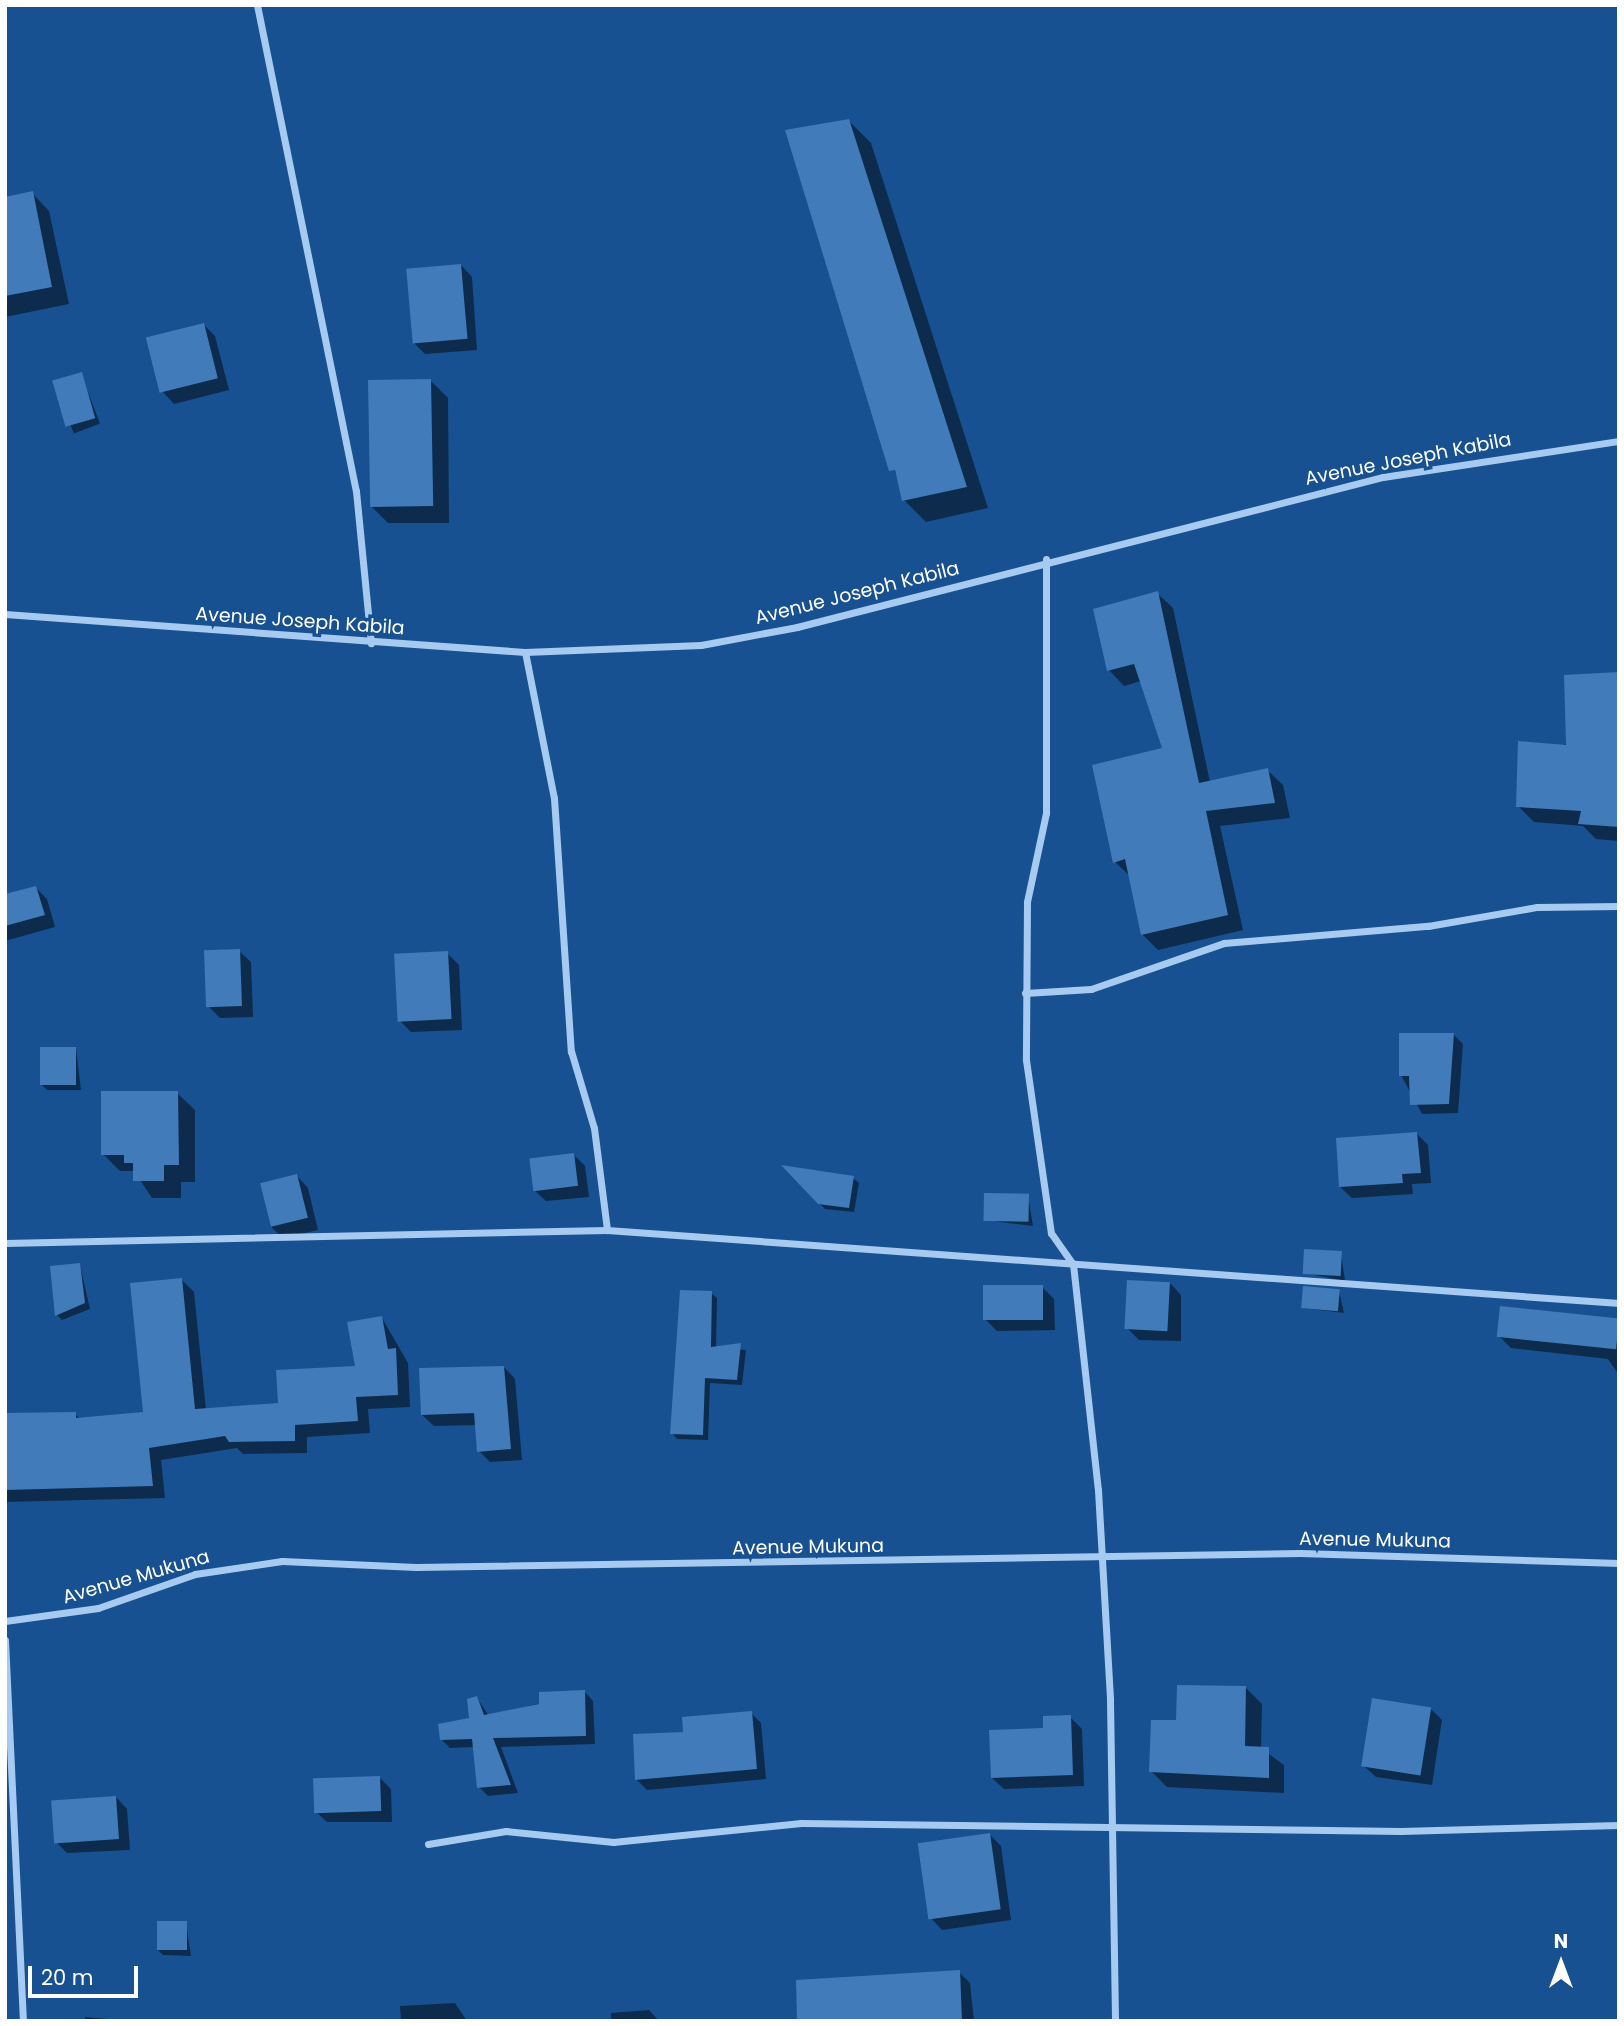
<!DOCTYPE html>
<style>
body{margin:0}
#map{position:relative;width:1624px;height:2026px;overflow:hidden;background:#185191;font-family:Poppins,sans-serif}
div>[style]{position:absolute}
.shadow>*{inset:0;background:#0007;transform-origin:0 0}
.building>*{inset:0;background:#417bb9;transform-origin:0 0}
.minor>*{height:7px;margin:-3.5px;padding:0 3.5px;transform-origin:3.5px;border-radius:3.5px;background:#a7caf0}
span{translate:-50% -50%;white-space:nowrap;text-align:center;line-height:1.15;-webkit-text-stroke:7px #185191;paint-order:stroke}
.street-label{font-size:19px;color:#fff}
.frame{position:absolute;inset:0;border:7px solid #fff;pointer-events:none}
.north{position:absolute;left:1526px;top:1928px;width:70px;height:70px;-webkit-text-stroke:5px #185191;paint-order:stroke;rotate:0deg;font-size:19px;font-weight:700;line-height:28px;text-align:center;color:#fff}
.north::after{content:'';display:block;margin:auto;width:24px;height:32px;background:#fff;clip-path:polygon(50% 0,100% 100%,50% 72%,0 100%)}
.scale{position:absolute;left:28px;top:1966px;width:110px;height:32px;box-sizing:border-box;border:4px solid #fff;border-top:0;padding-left:9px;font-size:21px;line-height:24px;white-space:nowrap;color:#fff;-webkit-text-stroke:5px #185191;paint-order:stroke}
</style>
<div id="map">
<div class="shadow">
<i style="clip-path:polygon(849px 121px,871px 143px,988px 508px,926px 522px,904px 500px,787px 131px)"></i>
<i style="clip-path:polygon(32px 193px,49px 211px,69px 304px,5px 317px,5px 199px)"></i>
<i style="clip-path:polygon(461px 265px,472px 277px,477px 350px,425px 354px,413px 342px)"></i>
<i style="clip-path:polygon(203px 324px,215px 336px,229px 390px,174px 404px,163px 392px)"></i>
<i style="left:81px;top:374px;width:53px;height:28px;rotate:69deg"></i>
<i style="clip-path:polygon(431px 381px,448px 398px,449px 523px,388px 523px,371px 506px)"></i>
<i style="clip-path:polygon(1157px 593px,1173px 608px,1210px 782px,1267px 770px,1283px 785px,1290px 818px,1220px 826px,1243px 930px,1158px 950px,1143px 935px,1131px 877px,1115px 862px,1164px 750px,1141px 681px,1124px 686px,1109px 670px)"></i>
<i style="clip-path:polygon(1619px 674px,1619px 841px,1596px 839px,1583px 826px,1534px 822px,1518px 806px)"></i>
<i style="clip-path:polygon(36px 888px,47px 899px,55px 927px,5px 941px,5px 896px)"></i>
<i style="clip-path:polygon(239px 951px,251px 962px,253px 1017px,220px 1018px,208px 1006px)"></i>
<i style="clip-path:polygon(447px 953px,459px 965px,462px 1030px,411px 1032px,399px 1020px)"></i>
<i style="clip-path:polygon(1453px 1034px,1463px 1044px,1458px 1113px,1422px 1114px,1401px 1075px)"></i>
<i style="clip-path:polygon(76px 1048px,81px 1090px,47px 1090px,42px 1085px)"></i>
<i style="clip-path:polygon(177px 1093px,195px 1110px,195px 1182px,181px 1182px,181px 1198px,152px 1198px,134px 1171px,120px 1171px,103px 1154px)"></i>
<i style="clip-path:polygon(1417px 1134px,1428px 1145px,1431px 1183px,1412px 1184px,1413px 1194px,1352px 1198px,1340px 1187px)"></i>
<i style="clip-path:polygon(574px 1155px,585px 1166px,589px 1197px,546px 1201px,534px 1190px)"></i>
<i style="clip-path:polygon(786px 1168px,853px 1178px,859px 1183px,854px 1212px,825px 1209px)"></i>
<i style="clip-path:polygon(297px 1176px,308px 1188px,318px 1230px,283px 1238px,271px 1227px)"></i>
<i style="clip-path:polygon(1028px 1196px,1033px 1226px,985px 1220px)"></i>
<i style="clip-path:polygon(1341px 1252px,1345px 1281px,1305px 1273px)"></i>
<i style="clip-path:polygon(80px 1265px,90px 1309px,62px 1320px,57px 1315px)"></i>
<i style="clip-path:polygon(182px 1280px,194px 1292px,206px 1410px,280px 1404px,357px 1368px,382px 1318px,408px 1363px,410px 1407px,368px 1409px,370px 1433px,307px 1437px,307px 1453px,243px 1454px,237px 1448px,161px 1460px,165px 1498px,5px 1502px,5px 1415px,75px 1414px,80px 1419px,145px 1413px)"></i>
<i style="clip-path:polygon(1170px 1283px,1181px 1295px,1181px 1341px,1139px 1340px,1127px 1328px)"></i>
<i style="clip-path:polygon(1042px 1287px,1054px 1299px,1055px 1330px,997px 1331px,986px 1320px)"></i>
<i style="clip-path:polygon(1339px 1291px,1344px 1313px,1304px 1308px)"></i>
<i style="clip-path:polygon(711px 1293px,717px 1298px,716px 1348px,746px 1350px,742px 1385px,710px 1383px,708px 1440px,677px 1439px,672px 1433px)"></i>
<i style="clip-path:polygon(1619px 1319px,1619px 1375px,1608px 1359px,1511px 1348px,1499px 1336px)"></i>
<i style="clip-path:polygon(504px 1367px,515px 1379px,522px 1460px,490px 1462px,479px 1451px,477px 1425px,434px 1426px,422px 1415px)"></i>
<i style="clip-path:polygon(1246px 1688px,1262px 1704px,1261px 1748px,1284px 1765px,1284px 1793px,1167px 1787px,1151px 1771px,1177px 1722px)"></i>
<i style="clip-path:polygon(585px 1692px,593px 1701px,595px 1744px,501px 1747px,518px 1793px,488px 1796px,479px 1787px,474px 1747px,450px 1748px,441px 1739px,471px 1719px,477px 1698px,489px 1716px)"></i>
<i style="clip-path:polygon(1430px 1708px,1442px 1720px,1432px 1785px,1376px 1777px,1364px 1766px)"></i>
<i style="clip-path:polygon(751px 1713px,761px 1723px,766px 1779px,647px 1790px,636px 1779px)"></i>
<i style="clip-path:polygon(1070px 1717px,1082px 1729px,1084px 1786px,1004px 1789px,992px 1778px)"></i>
<i style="clip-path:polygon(380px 1778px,391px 1789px,392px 1822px,327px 1822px,315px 1811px)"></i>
<i style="clip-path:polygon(116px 1797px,127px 1809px,130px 1850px,67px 1853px,55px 1841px)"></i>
<i style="clip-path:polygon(989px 1834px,1001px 1846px,1011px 1920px,942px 1930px,931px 1918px)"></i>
<i style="clip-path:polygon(186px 1923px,191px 1956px,163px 1955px,158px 1950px)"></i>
<i style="clip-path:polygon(959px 1972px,970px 1983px,974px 2021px,797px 2021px)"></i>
<i style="clip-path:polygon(455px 2003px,467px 2021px,401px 2021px,400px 2006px)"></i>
<i style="clip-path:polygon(649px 2010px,659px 2021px,611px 2021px,611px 2013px)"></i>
<i style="clip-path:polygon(85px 2017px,130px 2021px,85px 2021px)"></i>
</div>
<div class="building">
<i style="clip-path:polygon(849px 119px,967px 487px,902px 501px,895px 470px,889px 471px,785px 130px)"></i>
<i style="clip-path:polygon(33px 191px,52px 287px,5px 296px,5px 197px)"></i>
<i style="left:461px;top:264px;width:75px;height:55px;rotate:85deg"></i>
<i style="left:204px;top:323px;width:57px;height:60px;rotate:76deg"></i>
<i style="left:82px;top:372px;width:48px;height:31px;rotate:74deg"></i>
<i style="left:431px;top:379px;width:127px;height:63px;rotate:89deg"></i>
<i style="clip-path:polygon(1158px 591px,1199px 783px,1268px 768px,1275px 803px,1206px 811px,1228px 915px,1141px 935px,1125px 859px,1113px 863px,1092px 765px,1162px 748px,1134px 664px,1107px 671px,1093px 609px)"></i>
<i style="clip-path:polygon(1619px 672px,1619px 827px,1578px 824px,1581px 811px,1516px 807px,1518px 741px,1566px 745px,1564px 675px)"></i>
<i style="clip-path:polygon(36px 886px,45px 915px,5px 926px,5px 894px)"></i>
<i style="left:240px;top:949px;width:57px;height:36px;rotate:88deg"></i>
<i style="left:448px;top:951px;width:68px;height:54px;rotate:87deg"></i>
<i style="clip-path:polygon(1399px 1033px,1454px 1033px,1449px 1104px,1410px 1105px,1409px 1076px,1399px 1076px)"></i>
<i style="left:40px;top:1047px;width:36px;height:38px"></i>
<i style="clip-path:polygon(101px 1091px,178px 1091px,179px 1165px,164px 1165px,164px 1181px,133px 1181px,133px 1163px,124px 1163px,124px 1155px,101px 1155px)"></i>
<i style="clip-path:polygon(1417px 1132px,1421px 1173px,1402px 1174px,1403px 1183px,1339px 1187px,1336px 1138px)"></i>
<i style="left:574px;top:1153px;width:33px;height:45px;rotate:83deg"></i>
<i style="clip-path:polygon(781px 1165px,854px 1176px,849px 1208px,818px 1204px)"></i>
<i style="left:297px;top:1174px;width:45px;height:38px;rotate:76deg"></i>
<i style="left:984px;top:1193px;width:45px;height:28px;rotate:1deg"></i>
<i style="left:1304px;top:1249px;width:38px;height:25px;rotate:3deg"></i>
<i style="clip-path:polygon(80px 1263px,85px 1303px,55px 1316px,50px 1266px)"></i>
<i style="clip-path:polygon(182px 1278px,195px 1409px,278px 1403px,276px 1370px,355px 1366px,347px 1322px,382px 1316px,388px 1349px,396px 1348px,398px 1395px,356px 1397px,358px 1421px,295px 1425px,295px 1441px,229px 1442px,225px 1436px,149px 1448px,153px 1486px,5px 1490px,5px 1413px,76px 1412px,76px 1418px,143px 1412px,130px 1283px)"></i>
<i style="left:1127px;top:1280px;width:43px;height:49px;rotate:3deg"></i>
<i style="left:983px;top:1285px;width:60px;height:35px"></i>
<i style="left:1303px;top:1286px;width:37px;height:22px;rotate:5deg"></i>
<i style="clip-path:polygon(680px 1290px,712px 1291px,711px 1347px,741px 1343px,737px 1380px,705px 1378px,703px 1435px,670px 1434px)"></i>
<i style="left:1500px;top:1306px;width:120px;height:31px;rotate:6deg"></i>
<i style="clip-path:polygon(504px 1366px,511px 1449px,477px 1452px,474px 1413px,421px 1415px,419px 1368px)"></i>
<i style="clip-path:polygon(1177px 1685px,1246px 1686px,1245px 1746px,1269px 1747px,1269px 1778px,1149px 1772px,1151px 1720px,1176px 1720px)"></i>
<i style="clip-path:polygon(585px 1690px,586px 1736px,493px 1738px,511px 1785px,477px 1788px,472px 1739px,440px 1740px,438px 1724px,469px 1718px,467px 1699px,477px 1696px,484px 1715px,539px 1704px,539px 1692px)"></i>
<i style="left:1372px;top:1698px;width:60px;height:69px;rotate:9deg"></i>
<i style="clip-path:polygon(752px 1711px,757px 1769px,635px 1780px,633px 1734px,683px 1732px,682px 1717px)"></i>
<i style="clip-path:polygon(1071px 1715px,1073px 1775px,991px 1778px,989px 1730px,1043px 1728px,1043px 1716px)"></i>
<i style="left:380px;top:1776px;width:35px;height:67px;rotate:88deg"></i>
<i style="left:116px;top:1796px;width:43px;height:65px;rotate:86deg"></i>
<i style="left:990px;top:1833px;width:77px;height:73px;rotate:82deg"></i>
<i style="left:157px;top:1921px;width:30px;height:29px"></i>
<i style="clip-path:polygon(960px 1970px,962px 2021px,797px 2021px,796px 1980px)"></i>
</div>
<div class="minor">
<i style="left:257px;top:5px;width:496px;rotate:78.5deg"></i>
<i style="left:356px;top:491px;width:153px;rotate:84.4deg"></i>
<i style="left:1046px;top:559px;width:254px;rotate:90deg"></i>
<i style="left:1046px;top:813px;width:91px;rotate:102.1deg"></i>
<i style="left:1027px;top:902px;width:158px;rotate:90.4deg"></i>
<i style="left:1026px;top:1060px;width:175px;rotate:81.8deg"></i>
<i style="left:1051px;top:1233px;width:38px;rotate:55deg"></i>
<i style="left:1073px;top:1264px;width:227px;rotate:83.7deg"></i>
<i style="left:1098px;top:1490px;width:210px;rotate:86.7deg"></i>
<i style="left:1110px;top:1700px;width:321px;rotate:89.1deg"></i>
<i style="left:5px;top:614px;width:521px;rotate:4.18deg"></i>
<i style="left:525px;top:652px;width:176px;rotate:-2.3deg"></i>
<i style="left:701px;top:645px;width:98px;rotate:-10.6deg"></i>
<i style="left:797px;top:627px;width:605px;rotate:-14.36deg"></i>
<i style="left:1383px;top:477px;width:239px;rotate:-8.7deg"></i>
<i style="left:525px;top:652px;width:149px;rotate:78.8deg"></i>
<i style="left:554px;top:798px;width:254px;rotate:86.2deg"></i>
<i style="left:571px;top:1051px;width:80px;rotate:73.4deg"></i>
<i style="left:594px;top:1128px;width:103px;rotate:82.7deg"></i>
<i style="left:607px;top:1230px;width:1015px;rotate:4.13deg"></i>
<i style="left:1025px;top:993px;width:66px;rotate:-3.5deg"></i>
<i style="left:1091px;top:989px;width:141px;rotate:-19.1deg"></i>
<i style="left:1224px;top:943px;width:205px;rotate:-4.8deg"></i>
<i style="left:1428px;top:926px;width:111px;rotate:-9.9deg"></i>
<i style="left:1537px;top:907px;width:82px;rotate:-0.7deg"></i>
<i style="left:5px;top:1243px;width:602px;rotate:-1.24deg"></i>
<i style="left:5px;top:1621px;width:94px;rotate:-8deg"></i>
<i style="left:98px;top:1608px;width:103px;rotate:-19.3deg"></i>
<i style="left:195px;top:1574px;width:88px;rotate:-8.5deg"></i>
<i style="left:282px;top:1561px;width:134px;rotate:2.6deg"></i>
<i style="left:416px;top:1567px;width:884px;rotate:-0.91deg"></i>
<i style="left:1300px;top:1553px;width:319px;rotate:1.8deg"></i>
<i style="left:5px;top:1640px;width:381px;rotate:87.3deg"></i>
<i style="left:428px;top:1844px;width:79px;rotate:-9.5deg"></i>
<i style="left:506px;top:1831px;width:108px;rotate:5.9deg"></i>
<i style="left:613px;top:1842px;width:189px;rotate:-5.8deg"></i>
<i style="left:801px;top:1823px;width:600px;rotate:0.76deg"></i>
<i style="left:1401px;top:1831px;width:218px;rotate:-1.6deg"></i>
</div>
<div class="street-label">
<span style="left:1408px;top:459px;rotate:-11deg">Avenue Joseph Kabila</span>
<span style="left:857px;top:593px;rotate:-14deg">Avenue Joseph Kabila</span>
<span style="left:300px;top:621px;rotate:4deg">Avenue Joseph Kabila</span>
<span style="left:1375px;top:1540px;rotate:1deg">Avenue Mukuna</span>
<span style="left:808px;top:1547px;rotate:-1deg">Avenue Mukuna</span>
<span style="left:136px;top:1577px;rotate:-16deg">Avenue Mukuna</span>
</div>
<div class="frame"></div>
<div class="north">N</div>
<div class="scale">20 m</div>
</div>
